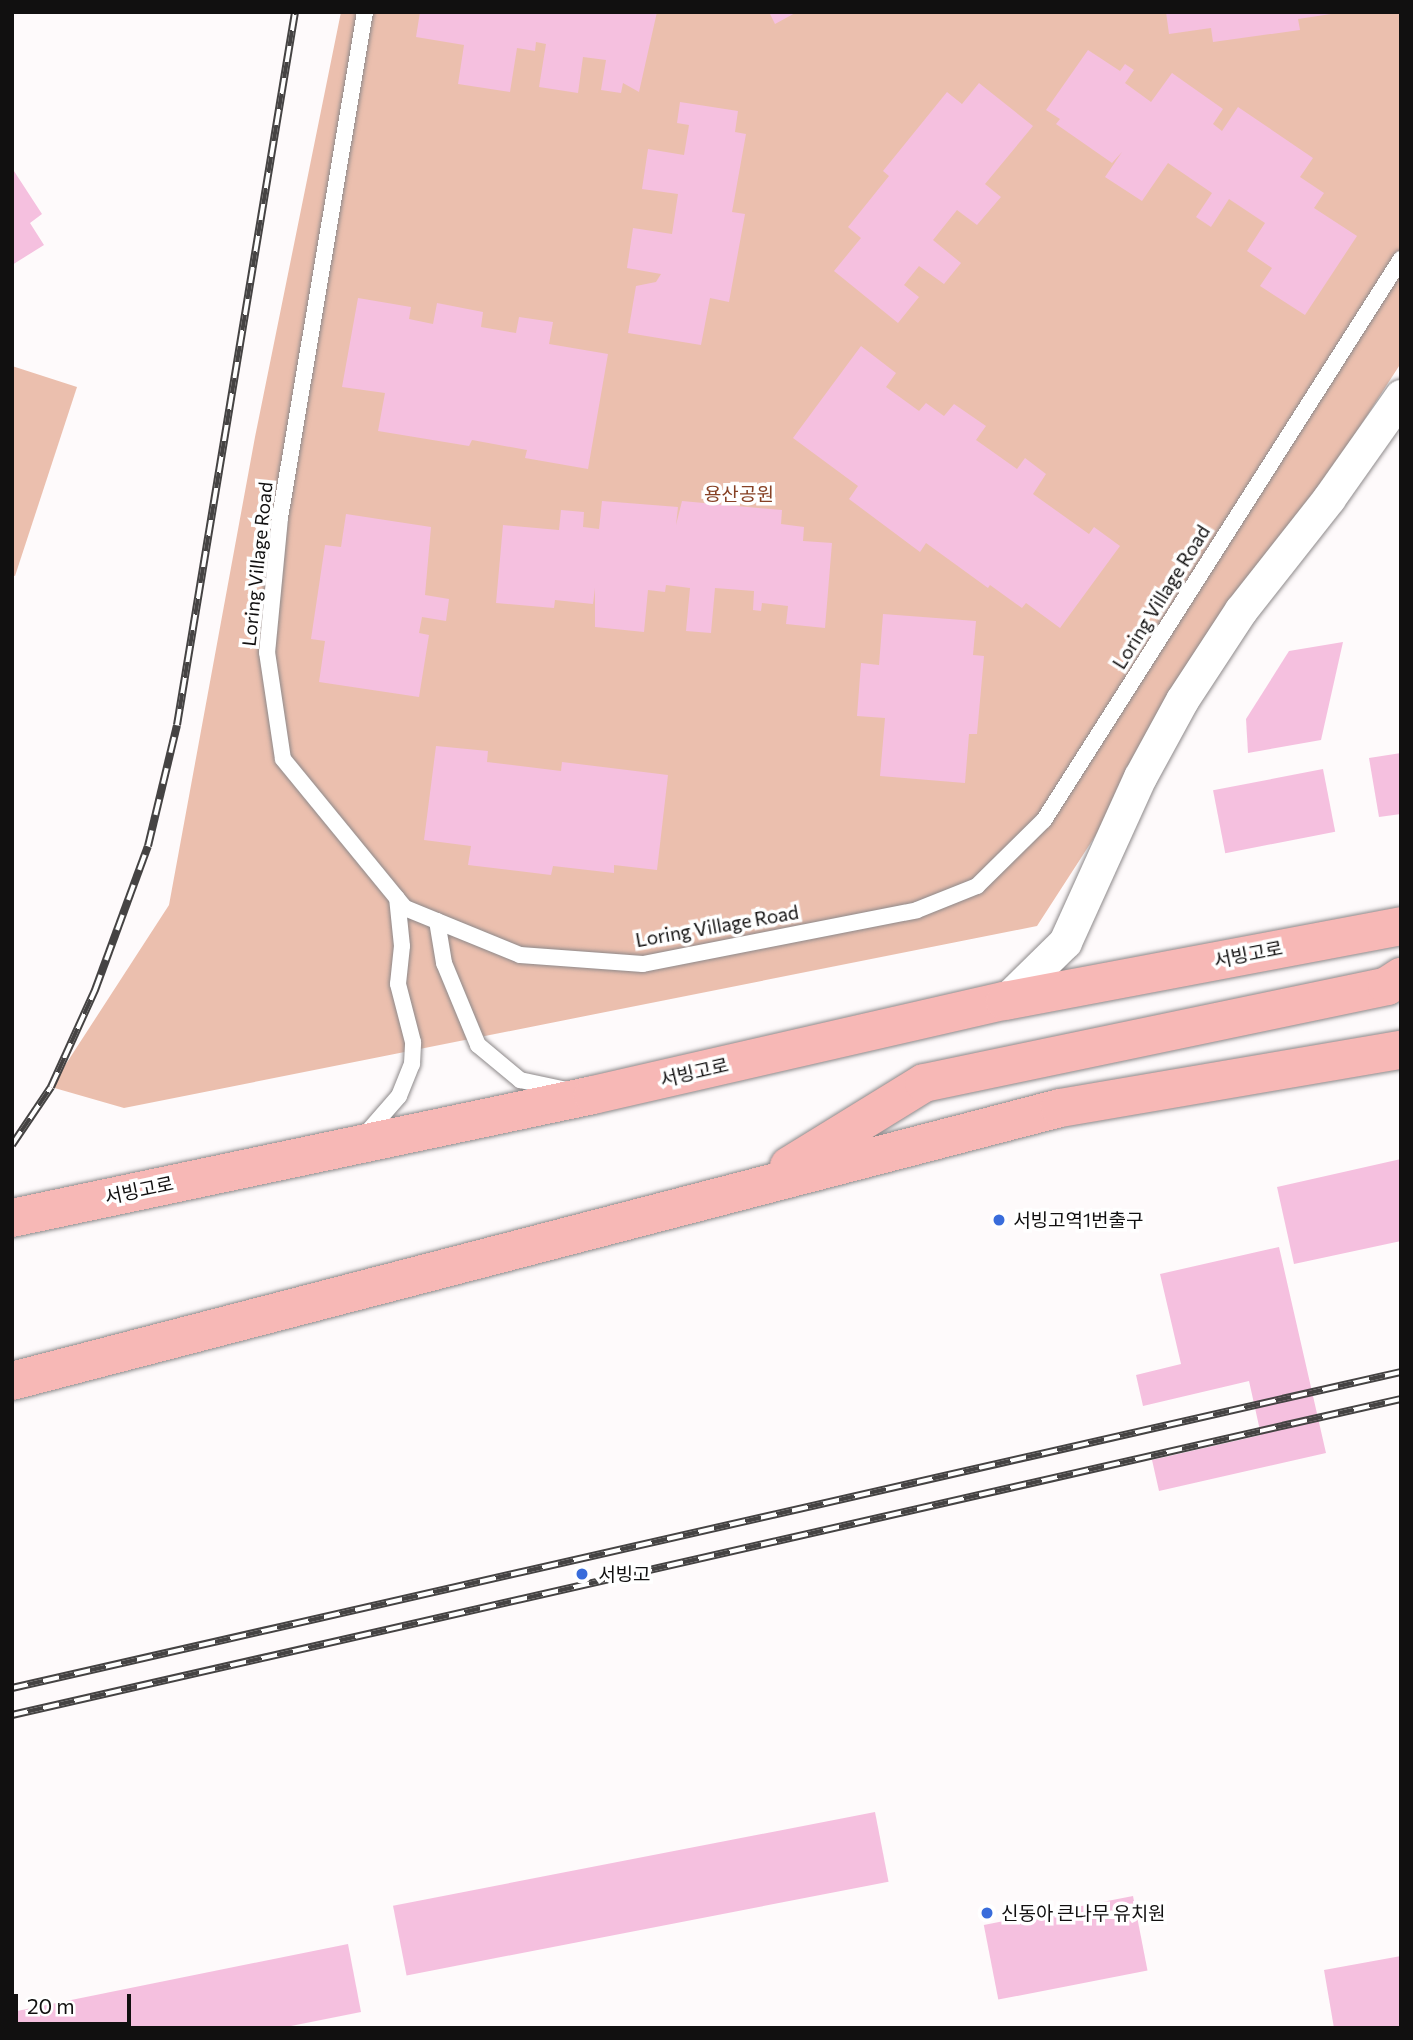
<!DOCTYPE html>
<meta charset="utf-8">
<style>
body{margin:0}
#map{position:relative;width:1413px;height:2040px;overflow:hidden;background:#fefafb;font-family:Commissioner,"Noto Sans KR",sans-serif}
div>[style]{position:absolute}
.green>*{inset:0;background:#ebbfae}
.building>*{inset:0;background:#f5c0df;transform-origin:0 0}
.roads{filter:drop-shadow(0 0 2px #8d898a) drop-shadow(0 0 2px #8d898a)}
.service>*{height:16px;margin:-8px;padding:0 8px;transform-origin:8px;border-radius:8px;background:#fff}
.minor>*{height:33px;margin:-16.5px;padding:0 16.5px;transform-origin:16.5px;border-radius:16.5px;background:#fff}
.primary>*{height:38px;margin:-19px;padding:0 19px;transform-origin:19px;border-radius:19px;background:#f7b8b6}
.rail>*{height:8px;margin-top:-4px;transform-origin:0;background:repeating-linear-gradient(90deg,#fff 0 16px,#454343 0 32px);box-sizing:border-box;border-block:2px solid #454343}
.dots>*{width:19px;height:19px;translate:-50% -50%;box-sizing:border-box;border:4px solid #fff;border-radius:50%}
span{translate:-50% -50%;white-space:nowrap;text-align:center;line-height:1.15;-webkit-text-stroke:7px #fff;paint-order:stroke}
.park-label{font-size:19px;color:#864125}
.street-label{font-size:19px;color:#111010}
.poi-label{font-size:19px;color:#111010}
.left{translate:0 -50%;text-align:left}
.frame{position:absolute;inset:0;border:14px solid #111010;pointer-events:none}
.scale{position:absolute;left:14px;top:1994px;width:117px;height:32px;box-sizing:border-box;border:4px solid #111010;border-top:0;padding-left:9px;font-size:21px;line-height:24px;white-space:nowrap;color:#111010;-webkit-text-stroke:5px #fff;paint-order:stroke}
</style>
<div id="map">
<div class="green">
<i style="clip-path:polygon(341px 12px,1401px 12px,1401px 363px,1037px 926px,124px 1108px,51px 1087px,169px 905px,255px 437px)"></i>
<i style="clip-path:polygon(12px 366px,77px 387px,15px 576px,12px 575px)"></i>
</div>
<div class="building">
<i style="clip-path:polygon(420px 12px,657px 12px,639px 92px,623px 83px,621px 93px,601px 90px,606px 60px,583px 57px,578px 93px,539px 87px,546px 44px,536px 42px,535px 51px,517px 48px,510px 92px,458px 84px,464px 45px,416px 37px)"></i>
<i style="clip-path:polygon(769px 12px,797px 12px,775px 24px)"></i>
<i style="clip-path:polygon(1166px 12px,1331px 12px,1331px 14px,1298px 19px,1300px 30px,1213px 42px,1211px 28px,1169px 34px)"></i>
<i style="clip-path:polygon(1088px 50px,1120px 71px,1125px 64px,1134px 70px,1125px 83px,1151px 102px,1172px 73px,1223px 109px,1213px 124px,1222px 131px,1238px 107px,1313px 158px,1300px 177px,1324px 193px,1314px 208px,1357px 236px,1305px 315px,1260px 286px,1272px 268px,1247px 251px,1265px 223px,1229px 199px,1211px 227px,1196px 217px,1212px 193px,1168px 163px,1142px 201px,1105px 177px,1122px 152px,1112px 163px,1056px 124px,1060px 119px,1046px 110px)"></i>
<i style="clip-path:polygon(979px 83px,1033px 126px,985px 184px,1001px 197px,977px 225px,957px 210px,933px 240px,961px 263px,944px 284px,919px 266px,904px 285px,919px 297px,898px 323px,834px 271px,861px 238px,848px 227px,889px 176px,883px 171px,947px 92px,962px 104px)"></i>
<i style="clip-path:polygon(680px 102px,738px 111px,735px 132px,746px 134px,732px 212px,745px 214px,729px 302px,710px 298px,701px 345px,628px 333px,636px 286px,656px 282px,661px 274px,627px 268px,633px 228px,672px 234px,678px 194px,642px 189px,648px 149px,684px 155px,689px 125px,677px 123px)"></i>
<i style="clip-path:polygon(12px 168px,42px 214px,30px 223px,44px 245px,12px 265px)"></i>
<i style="clip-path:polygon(358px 298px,411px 307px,409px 319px,433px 324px,437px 303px,483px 312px,481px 327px,516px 333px,519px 317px,553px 322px,549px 344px,608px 354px,588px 469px,525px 458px,527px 450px,472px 440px,469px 446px,378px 431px,385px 393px,342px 387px)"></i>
<i style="clip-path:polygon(861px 346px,896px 373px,886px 387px,919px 411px,926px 403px,944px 416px,954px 404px,986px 426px,976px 440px,1017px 469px,1025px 458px,1046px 474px,1033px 494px,1089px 534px,1094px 527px,1120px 546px,1060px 628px,1026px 603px,1022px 608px,990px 585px,988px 588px,926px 543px,920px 552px,849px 499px,858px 486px,793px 438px)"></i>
<i style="clip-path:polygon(602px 501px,678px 507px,676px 525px,682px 501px,782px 510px,781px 524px,804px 527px,803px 541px,832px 543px,825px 628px,786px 624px,788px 606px,762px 603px,761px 611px,753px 610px,754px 591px,715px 588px,711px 633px,686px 631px,690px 588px,666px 585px,665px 592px,648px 590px,644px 632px,595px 627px,595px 588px,593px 604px,555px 600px,554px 608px,496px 603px,503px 525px,559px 530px,561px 510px,584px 512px,583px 527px,599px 529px)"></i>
<i style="clip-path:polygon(346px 514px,431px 527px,425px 595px,449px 599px,446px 621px,422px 617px,419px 633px,429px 635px,419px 697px,319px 682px,325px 641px,311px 639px,325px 545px,341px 547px)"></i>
<i style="clip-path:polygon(883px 614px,976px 621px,973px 655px,984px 656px,977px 734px,969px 734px,965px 783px,880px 776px,885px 718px,857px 716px,861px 663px,879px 665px)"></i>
<i style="clip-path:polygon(1343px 642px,1321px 740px,1248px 753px,1246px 719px,1289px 651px)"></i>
<i style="clip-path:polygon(436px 746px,488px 751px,487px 762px,561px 771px,562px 762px,668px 775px,657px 870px,614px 865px,614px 873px,553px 866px,551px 875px,468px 865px,471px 846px,424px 840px)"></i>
<i style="clip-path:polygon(1401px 753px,1401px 814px,1379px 817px,1369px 758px)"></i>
<i style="left:1323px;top:769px;width:64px;height:112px;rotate:79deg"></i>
<i style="clip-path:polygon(1401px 1159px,1401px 1241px,1294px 1264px,1277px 1187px)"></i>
<i style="clip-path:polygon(1279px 1247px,1326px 1453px,1159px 1491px,1152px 1460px,1261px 1435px,1249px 1381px,1143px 1406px,1136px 1375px,1181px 1364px,1160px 1274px)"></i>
<i style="left:875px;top:1812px;width:71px;height:491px;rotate:79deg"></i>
<i style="left:1133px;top:1896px;width:76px;height:152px;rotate:79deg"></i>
<i style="clip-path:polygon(348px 1944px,361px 2012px,281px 2028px,12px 2028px,12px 2012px)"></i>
<i style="clip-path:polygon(1401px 1956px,1401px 2028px,1334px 2028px,1324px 1970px)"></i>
</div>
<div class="roads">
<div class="service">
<i style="left:365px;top:12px;width:513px;rotate:99.54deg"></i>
<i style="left:280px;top:518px;width:135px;rotate:95.5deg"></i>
<i style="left:267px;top:652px;width:108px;rotate:81.5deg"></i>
<i style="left:283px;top:759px;width:193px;rotate:50.7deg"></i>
<i style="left:405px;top:908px;width:124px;rotate:22.2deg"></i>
<i style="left:520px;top:955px;width:123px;rotate:4.2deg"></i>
<i style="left:643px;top:964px;width:279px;rotate:-11.1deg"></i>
<i style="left:917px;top:910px;width:65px;rotate:-21.8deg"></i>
<i style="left:977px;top:886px;width:94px;rotate:-44.6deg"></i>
<i style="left:1044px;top:820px;width:665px;rotate:-57.53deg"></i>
<i style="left:437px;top:921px;width:43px;rotate:80.5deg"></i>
<i style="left:444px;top:963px;width:89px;rotate:67.5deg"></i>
<i style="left:478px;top:1045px;width:55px;rotate:39.8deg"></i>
<i style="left:520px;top:1080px;width:48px;rotate:12deg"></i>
<i style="left:364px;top:1136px;width:53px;rotate:-48.8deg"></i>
<i style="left:399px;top:1096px;width:35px;rotate:-68deg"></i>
<i style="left:412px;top:1064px;width:22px;rotate:-87deg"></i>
<i style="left:413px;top:1042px;width:60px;rotate:-104.5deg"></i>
<i style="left:398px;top:984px;width:38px;rotate:-84deg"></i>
<i style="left:402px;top:946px;width:48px;rotate:-95.9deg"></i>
</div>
<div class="minor">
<i style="left:1005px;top:1001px;width:84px;rotate:-44.5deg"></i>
<i style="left:1065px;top:942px;width:181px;rotate:-65.6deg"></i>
<i style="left:1140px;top:777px;width:88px;rotate:-61.4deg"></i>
<i style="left:1182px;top:700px;width:108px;rotate:-56.8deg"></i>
<i style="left:1241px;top:610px;width:142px;rotate:-51.8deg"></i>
<i style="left:1329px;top:498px;width:125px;rotate:-54.8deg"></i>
</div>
<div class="primary">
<i style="left:789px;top:1166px;width:158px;rotate:-31.6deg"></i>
<i style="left:924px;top:1083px;width:473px;rotate:-11.8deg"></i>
<i style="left:1387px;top:986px;width:17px;rotate:-33deg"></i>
<i style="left:12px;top:1218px;width:594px;rotate:-11.95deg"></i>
<i style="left:593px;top:1095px;width:423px;rotate:-12.9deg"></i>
<i style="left:1005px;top:1001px;width:403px;rotate:-10.7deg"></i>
<i style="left:12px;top:1381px;width:1083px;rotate:-14.6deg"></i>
<i style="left:1060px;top:1108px;width:346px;rotate:-9.7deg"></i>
</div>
</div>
<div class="rail">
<i style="left:12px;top:1145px;width:70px;rotate:-56.1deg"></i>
<i style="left:51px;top:1087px;width:107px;rotate:-65.6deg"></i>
<i style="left:95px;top:990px;width:153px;rotate:-69.8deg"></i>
<i style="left:148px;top:846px;width:124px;rotate:-76.5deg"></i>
<i style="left:177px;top:725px;width:723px;rotate:-80.6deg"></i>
<i style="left:12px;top:1688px;width:1424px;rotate:-12.82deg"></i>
<i style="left:12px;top:1715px;width:1424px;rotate:-12.82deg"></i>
</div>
<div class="dots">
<i style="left:999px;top:1220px;background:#396cdb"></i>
<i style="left:582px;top:1574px;background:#396cdb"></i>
<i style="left:987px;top:1913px;background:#396cdb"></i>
</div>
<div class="park-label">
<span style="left:739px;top:494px">용산공원</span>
</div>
<div class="street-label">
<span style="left:257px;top:564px;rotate:-84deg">Loring Village Road</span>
<span style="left:1161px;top:597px;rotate:-58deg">Loring Village Road</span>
<span style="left:717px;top:926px;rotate:-10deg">Loring Village Road</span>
<span style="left:1248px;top:954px;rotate:-11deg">서빙고로</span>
<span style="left:694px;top:1072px;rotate:-13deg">서빙고로</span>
<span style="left:139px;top:1190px;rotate:-12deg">서빙고로</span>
</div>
<div class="poi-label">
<span class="left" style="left:1013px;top:1220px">서빙고역1번출구</span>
<span class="left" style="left:598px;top:1574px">서빙고</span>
<span class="left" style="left:1001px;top:1913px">신동아 큰나무 유치원</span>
</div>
<div class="frame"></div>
<div class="scale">20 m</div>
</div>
